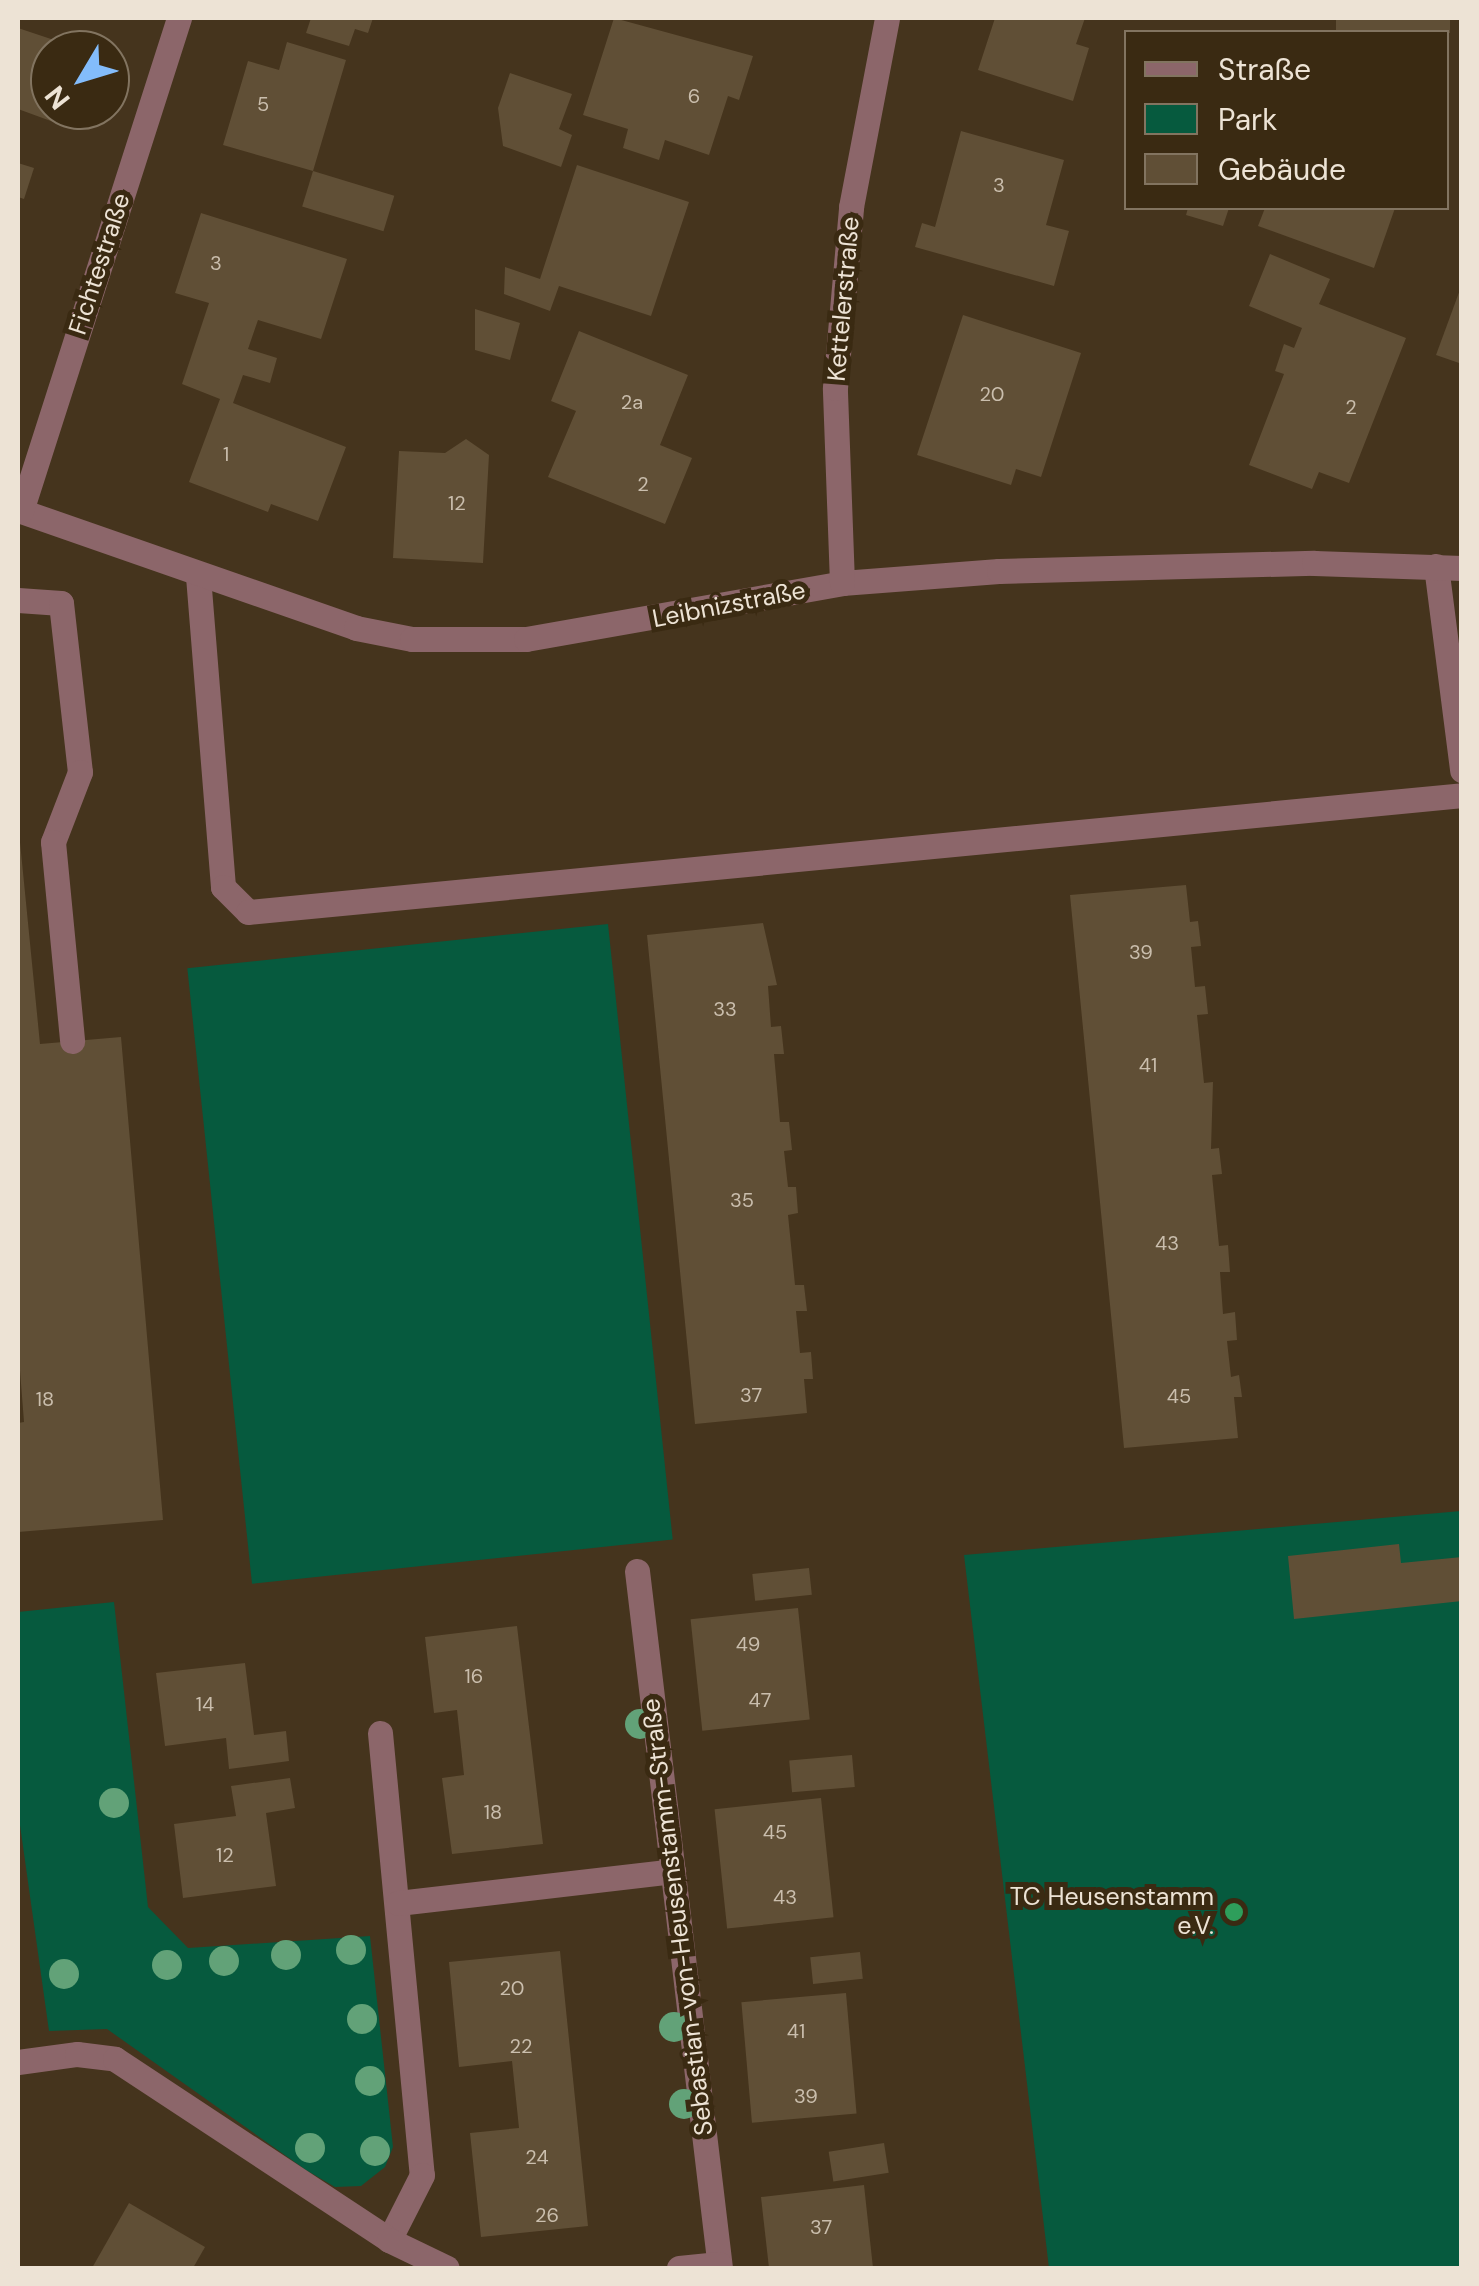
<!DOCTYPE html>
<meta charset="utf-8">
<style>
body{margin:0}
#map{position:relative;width:1479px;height:2286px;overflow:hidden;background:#45341d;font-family:"DM Sans",sans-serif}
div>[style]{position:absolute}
.green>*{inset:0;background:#065a3e;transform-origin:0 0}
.building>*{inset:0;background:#604f36;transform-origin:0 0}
.lane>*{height:25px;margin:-12.5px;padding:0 12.5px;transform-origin:12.5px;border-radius:12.5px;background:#8c666a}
.street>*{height:25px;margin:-12.5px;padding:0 12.5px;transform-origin:12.5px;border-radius:12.5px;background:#8c666a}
.trees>*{width:30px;height:30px;margin:-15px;border-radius:50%;background:#62a278}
.dots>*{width:28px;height:28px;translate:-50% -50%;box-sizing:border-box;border:5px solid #3a2a12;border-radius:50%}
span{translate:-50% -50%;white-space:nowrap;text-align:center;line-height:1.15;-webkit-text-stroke:10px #3a2a12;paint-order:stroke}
.number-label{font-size:20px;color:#cabead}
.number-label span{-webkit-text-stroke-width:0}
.street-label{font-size:25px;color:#ede3d5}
.poi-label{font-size:25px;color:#ede3d5}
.right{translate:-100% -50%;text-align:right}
.frame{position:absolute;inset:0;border:20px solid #ede3d5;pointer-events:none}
.legend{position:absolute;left:1124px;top:30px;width:325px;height:180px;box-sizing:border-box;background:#3a2a12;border:2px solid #827460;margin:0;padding:12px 18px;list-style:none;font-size:30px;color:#ede3d5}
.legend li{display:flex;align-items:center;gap:20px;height:50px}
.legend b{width:50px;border:2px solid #827460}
.north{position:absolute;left:30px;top:30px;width:100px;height:100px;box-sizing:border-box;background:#3a2a12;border:2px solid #827460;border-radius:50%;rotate:232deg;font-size:28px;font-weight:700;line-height:40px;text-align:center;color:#ede3d5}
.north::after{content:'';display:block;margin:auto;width:35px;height:45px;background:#83bcfb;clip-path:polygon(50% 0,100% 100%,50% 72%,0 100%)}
</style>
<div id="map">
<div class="green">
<i style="left:608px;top:924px;width:619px;height:423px;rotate:84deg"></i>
<i style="clip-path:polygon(1461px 1511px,1461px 2268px,1049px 2268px,964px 1555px)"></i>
<i style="clip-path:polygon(114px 1602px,148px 1907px,188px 1948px,370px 1936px,393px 2147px,385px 2167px,361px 2186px,335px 2187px,306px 2170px,107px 2029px,49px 2031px,18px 1811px,18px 1612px)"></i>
</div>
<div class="building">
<i style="clip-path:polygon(311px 18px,373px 18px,368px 33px,355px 29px,349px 46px,306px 33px)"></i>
<i style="clip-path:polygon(614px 18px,753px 56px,739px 100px,728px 96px,709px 155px,665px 140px,659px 160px,623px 148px,628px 129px,583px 115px)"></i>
<i style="clip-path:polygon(995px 18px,1085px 18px,1076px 44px,1089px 48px,1073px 101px,978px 70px)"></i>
<i style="left:1336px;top:18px;width:114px;height:15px"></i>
<i style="clip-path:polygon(18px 28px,81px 49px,50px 50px,50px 110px,64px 110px,59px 124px,18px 109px)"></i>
<i style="clip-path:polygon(287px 42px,346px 60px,313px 171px,223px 145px,248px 61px,279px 70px)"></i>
<i style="clip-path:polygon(510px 73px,572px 94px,559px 129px,572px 135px,561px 167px,503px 146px,498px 108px)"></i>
<i style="clip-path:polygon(961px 131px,1064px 160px,1046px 225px,1069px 231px,1054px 286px,915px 247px,922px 223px,935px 227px)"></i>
<i style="clip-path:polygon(18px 163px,34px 168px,24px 199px,18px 197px)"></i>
<i style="clip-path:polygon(577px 165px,689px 202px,651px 316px,559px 286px,550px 311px,504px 294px,505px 267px,540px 279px)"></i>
<i style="left:313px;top:171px;width:85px;height:37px;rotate:17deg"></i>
<i style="clip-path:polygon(1188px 208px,1229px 208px,1223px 226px,1186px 215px)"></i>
<i style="clip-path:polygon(1265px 208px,1395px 208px,1374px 268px,1258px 226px)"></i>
<i style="clip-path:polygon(201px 213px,347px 259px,321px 339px,258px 320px,248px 349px,277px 358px,270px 383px,243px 375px,233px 403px,346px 447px,318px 521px,271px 504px,268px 512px,189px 482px,220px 399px,182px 384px,209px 303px,175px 293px)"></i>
<i style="clip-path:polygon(1270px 254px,1330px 279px,1319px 304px,1406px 338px,1349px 483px,1319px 472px,1312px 489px,1249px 465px,1284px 374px,1275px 371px,1284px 344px,1294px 348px,1302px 328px,1249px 306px)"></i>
<i style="clip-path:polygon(1461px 287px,1462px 287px,1462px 364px,1436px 355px)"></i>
<i style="clip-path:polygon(475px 309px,520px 323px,510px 360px,475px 350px)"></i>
<i style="clip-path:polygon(963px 315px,1081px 353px,1041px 477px,1016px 469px,1011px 485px,917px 455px)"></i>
<i style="clip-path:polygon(579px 331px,688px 375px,660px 445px,692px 458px,665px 524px,548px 477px,576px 411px,551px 401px)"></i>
<i style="clip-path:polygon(466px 439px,489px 455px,483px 563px,393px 558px,399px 451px,445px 453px)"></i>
<i style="clip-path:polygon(18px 822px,40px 1044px,121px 1037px,163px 1520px,18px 1532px,18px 1423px,24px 1422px,18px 1345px)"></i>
<i style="clip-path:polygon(1186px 885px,1190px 922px,1198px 921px,1201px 946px,1191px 947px,1195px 987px,1205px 986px,1208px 1014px,1197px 1015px,1204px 1083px,1213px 1082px,1211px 1149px,1219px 1148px,1222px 1174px,1212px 1175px,1219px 1246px,1228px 1245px,1230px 1272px,1220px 1272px,1223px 1314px,1235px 1312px,1237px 1340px,1227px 1341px,1231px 1377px,1239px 1375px,1242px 1397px,1234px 1397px,1238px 1438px,1124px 1448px,1070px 895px)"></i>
<i style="clip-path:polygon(763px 923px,777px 985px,768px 986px,771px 1027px,781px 1026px,784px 1054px,774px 1054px,780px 1122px,789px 1122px,792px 1150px,784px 1151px,788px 1187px,796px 1187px,798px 1213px,788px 1215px,795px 1285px,804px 1285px,807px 1311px,796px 1311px,800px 1353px,811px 1352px,813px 1379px,804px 1379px,807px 1413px,695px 1424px,647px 935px)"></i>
<i style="clip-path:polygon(1399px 1544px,1401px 1563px,1462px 1557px,1462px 1601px,1294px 1619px,1288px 1556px)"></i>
<i style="left:809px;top:1568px;width:27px;height:57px;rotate:84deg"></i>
<i style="left:798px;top:1608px;width:112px;height:108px;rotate:84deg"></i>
<i style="clip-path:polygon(517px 1626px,543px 1844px,452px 1854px,442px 1778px,464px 1775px,457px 1710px,434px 1713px,425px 1637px)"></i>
<i style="clip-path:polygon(245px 1663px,254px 1735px,286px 1731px,289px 1761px,229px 1769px,226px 1738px,165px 1746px,156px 1673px)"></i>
<i style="left:852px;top:1755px;width:32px;height:63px;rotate:85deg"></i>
<i style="clip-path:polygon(290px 1778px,295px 1808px,266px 1813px,276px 1886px,183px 1898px,174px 1824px,236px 1816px,231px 1786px)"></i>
<i style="left:821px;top:1798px;width:120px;height:107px;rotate:84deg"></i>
<i style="clip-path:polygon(560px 1951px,588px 2226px,481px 2237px,470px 2133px,519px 2128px,512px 2061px,459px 2067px,449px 1962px)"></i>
<i style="left:860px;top:1952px;width:27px;height:50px;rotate:84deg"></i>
<i style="left:846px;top:1993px;width:121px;height:105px;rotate:85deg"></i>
<i style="left:884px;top:2143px;width:30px;height:56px;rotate:81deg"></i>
<i style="clip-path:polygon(864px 2185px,873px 2268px,769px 2268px,761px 2197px)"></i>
<i style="clip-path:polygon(129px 2203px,205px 2247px,193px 2268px,92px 2268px)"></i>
</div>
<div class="lane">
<i style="left:1436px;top:566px;width:206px;rotate:82.7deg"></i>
<i style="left:198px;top:576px;width:312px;rotate:85.4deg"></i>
<i style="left:223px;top:887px;width:35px;rotate:45deg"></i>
<i style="left:248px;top:912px;width:1220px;rotate:-5.5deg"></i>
<i style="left:18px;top:600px;width:43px;rotate:4deg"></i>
<i style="left:61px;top:603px;width:170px;rotate:83.6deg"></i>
<i style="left:80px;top:772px;width:75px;rotate:111.1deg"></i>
<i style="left:53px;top:842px;width:200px;rotate:84.5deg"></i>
</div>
<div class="street">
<i style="left:18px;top:510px;width:358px;rotate:19.2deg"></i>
<i style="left:356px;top:628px;width:57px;rotate:11.1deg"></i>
<i style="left:412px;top:639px;width:114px"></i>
<i style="left:526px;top:639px;width:321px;rotate:-10deg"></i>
<i style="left:842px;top:583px;width:157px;rotate:-4.4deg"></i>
<i style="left:999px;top:571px;width:315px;rotate:-1.5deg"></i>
<i style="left:1314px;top:563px;width:148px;rotate:1.9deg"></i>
<i style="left:21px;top:511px;width:518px;rotate:-72.23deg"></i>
<i style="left:842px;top:583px;width:195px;rotate:-92.1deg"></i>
<i style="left:835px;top:388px;width:182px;rotate:-84.9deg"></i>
<i style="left:851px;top:207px;width:192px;rotate:-79.2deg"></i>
<i style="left:637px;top:1571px;width:702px;rotate:83.21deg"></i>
<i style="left:380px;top:1733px;width:444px;rotate:84.6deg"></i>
<i style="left:422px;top:2175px;width:73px;rotate:116.9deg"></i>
<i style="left:398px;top:1903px;width:277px;rotate:-6.6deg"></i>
<i style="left:18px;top:2062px;width:60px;rotate:-7.7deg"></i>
<i style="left:77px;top:2054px;width:38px;rotate:7deg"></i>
<i style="left:115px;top:2059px;width:328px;rotate:33.4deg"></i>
<i style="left:389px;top:2240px;width:64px;rotate:25.8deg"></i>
<i style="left:679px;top:2268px;width:40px;rotate:-5.7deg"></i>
</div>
<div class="trees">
<i style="left:640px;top:1724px"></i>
<i style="left:114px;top:1803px"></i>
<i style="left:351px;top:1950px"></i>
<i style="left:286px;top:1955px"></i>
<i style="left:224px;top:1961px"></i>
<i style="left:167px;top:1965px"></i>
<i style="left:64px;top:1974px"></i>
<i style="left:362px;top:2019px"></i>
<i style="left:674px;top:2027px"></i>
<i style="left:370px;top:2081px"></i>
<i style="left:684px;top:2104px"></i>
<i style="left:310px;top:2148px"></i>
<i style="left:375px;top:2151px"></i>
</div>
<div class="dots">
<i style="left:1234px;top:1912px;background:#2e9e5b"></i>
</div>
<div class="number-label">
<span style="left:694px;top:96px">6</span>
<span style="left:263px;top:104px">5</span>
<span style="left:999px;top:185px">3</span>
<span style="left:216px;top:263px">3</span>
<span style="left:992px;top:394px">20</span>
<span style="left:632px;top:402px">2a</span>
<span style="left:1351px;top:407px">2</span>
<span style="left:226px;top:454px">1</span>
<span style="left:643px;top:484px">2</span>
<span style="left:457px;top:503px">12</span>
<span style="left:1141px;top:952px">39</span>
<span style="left:725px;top:1009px">33</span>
<span style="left:1148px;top:1065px">41</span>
<span style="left:742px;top:1200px">35</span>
<span style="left:1167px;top:1243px">43</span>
<span style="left:751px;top:1395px">37</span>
<span style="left:1179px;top:1396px">45</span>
<span style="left:45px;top:1399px">18</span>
<span style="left:748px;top:1644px">49</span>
<span style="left:474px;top:1676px">16</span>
<span style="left:760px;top:1700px">47</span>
<span style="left:205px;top:1704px">14</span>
<span style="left:493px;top:1812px">18</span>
<span style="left:775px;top:1832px">45</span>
<span style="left:225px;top:1855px">12</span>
<span style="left:785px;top:1897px">43</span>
<span style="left:512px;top:1988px">20</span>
<span style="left:796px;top:2031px">41</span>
<span style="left:521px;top:2046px">22</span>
<span style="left:806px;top:2096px">39</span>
<span style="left:537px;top:2157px">24</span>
<span style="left:547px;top:2215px">26</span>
<span style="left:821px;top:2227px">37</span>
</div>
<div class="street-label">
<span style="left:100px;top:264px;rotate:-72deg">Fichtestraße</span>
<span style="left:844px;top:299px;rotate:-85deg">Kettelerstraße</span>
<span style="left:729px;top:605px;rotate:-11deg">Leibnizstraße</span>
<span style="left:678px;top:1917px;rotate:-97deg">Sebastian-von-Heusenstamm-Straße</span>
</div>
<div class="poi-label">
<span class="right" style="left:1214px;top:1912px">TC Heusenstamm<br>e.V.</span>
</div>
<div class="frame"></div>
<ul class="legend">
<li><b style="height:12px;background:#8c666a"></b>Straße</li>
<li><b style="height:28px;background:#065a3e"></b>Park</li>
<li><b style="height:28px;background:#604f36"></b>Gebäude</li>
</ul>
<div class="north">N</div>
</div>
